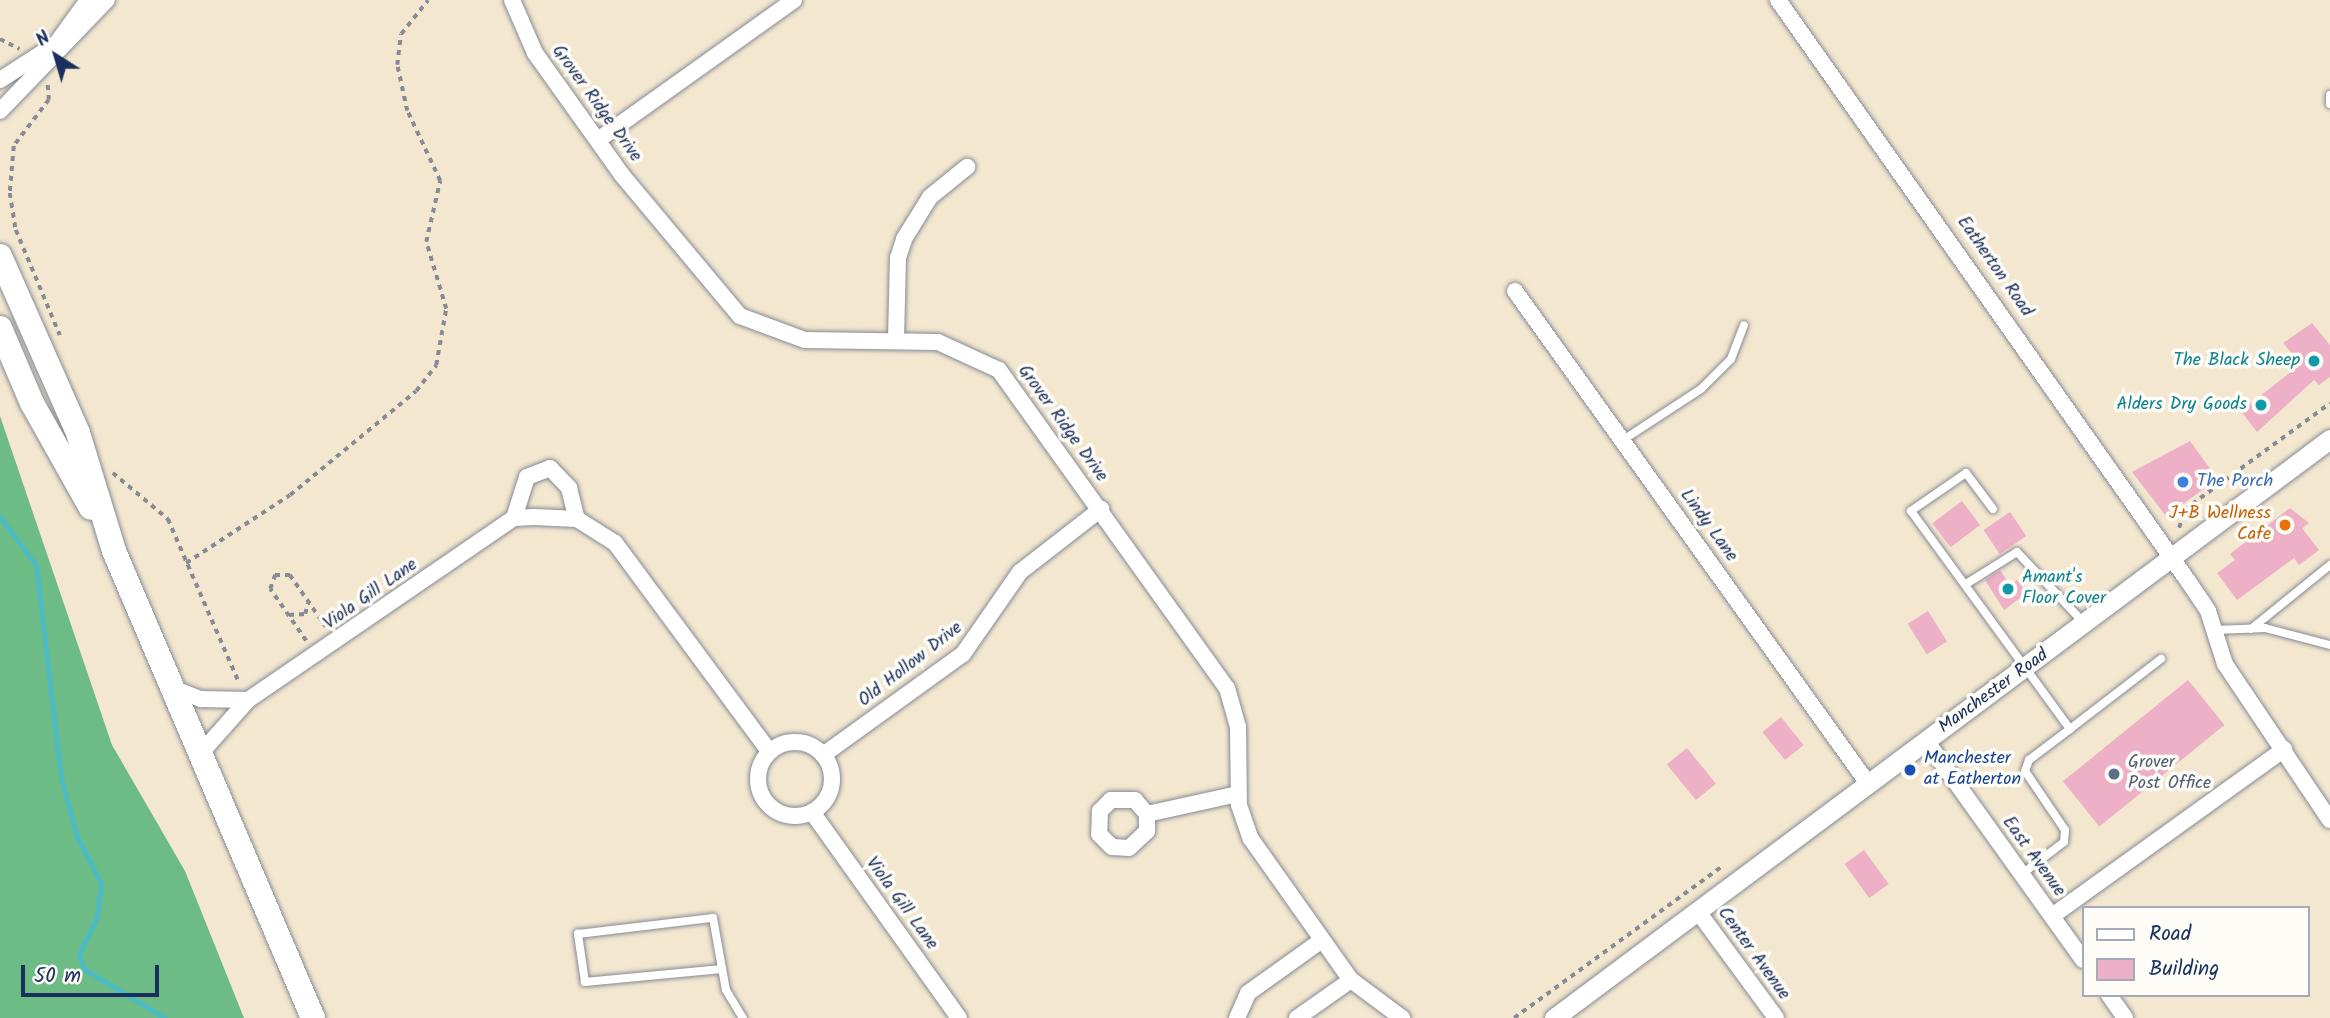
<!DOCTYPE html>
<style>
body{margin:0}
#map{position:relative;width:2330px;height:1018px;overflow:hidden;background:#f3e7cf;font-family:Kalam,sans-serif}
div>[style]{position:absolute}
.forest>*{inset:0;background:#6dbc86}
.stream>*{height:5px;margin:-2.5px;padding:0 2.5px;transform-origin:2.5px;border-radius:2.5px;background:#4dbbc3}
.building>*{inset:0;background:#edb0c6;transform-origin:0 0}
.path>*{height:3.5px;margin-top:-1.75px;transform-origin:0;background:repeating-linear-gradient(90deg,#878b96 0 5px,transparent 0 10px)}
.roads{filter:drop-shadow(0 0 2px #878b96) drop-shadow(0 0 2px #878b96)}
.service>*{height:8px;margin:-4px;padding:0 4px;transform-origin:4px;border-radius:4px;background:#fff}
.minor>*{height:16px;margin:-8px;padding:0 8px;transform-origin:8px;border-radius:8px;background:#fff}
.minor>.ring{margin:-8px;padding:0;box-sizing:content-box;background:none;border:16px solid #fff;border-radius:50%}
.tertiary>*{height:19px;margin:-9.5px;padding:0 9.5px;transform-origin:9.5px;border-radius:9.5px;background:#fff}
.primary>*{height:24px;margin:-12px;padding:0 12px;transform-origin:12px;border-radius:12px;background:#fff}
.dots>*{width:19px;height:19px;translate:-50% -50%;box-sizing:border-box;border:4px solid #fdfcf7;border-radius:50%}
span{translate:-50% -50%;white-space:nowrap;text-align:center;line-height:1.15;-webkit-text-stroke:7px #fdfcf7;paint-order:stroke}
.street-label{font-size:18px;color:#1b2f5e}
.culture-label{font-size:18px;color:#0d838f}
.right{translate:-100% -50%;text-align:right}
.left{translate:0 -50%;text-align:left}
.shop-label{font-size:18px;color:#366cbe}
.food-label{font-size:18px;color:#c56008}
.transit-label{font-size:18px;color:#164399}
.service-label{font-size:18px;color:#4e5e75}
.legend{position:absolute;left:2082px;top:906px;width:228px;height:91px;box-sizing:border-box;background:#fdfcf7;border:2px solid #a3aaba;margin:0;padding:9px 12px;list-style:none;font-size:21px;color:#1b2f5e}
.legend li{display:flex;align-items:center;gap:14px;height:35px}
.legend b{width:35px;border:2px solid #a3aaba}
.north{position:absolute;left:21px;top:21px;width:70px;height:70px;-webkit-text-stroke:5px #fdfcf7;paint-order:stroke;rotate:323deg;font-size:19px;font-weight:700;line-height:28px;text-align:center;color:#1b2f5e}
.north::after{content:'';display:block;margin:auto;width:24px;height:32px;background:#1b2f5e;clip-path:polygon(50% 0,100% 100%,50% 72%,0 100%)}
.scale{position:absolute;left:21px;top:965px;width:138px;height:32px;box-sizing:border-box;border:4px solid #1b2f5e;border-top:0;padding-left:9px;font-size:21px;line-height:24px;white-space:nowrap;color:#1b2f5e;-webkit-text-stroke:5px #fdfcf7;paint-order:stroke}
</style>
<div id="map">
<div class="forest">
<i style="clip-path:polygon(0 416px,112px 745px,185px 871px,244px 1018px,0 1018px)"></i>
</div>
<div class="stream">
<i style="left:0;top:517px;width:60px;rotate:53.1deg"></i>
<i style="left:36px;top:565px;width:214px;rotate:83.3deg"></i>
<i style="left:61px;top:778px;width:61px;rotate:74.8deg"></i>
<i style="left:77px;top:837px;width:52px;rotate:62.4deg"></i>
<i style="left:101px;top:883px;width:34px;rotate:97deg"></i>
<i style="left:97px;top:917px;width:41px;rotate:115.9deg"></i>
<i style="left:79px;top:954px;width:16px;rotate:72deg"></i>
<i style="left:84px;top:969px;width:95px;rotate:31.2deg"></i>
</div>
<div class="building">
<i style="clip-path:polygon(2312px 323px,2330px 345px,2330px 377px,2319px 385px,2314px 380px,2257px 432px,2241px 411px,2301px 364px,2283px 343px)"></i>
<i style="clip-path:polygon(2190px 441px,2214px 474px,2204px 482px,2208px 486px,2166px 516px,2132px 472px)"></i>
<i style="left:1962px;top:501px;width:30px;height:37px;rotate:53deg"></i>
<i style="clip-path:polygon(2290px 508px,2309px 523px,2302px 528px,2319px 550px,2299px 565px,2294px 558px,2237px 600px,2217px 573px,2235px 560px,2230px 554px)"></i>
<i style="left:2010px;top:512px;width:29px;height:32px;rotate:56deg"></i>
<i style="clip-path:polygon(2000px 570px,2010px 585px,2017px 580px,2027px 593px,2004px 610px,1985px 580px)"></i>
<i style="left:1928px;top:611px;width:36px;height:24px;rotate:58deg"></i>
<i style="left:2188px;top:680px;width:58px;height:161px;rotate:51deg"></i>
<i style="left:1781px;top:717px;width:36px;height:24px;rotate:51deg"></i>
<i style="left:1687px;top:748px;width:46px;height:26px;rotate:51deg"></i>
<i style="left:1864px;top:850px;width:42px;height:24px;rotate:54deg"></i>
</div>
<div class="path">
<i style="left:0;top:39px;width:22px;rotate:27deg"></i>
<i style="left:48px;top:85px;width:15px;rotate:86deg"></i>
<i style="left:49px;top:100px;width:58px;rotate:127.3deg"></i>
<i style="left:14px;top:146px;width:47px;rotate:94.9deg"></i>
<i style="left:10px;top:193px;width:37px;rotate:81deg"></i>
<i style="left:16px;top:230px;width:114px;rotate:67.3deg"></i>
<i style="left:113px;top:473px;width:72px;rotate:39.9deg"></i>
<i style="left:168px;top:519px;width:178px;rotate:66.5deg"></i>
<i style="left:2179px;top:528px;width:19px;rotate:-74deg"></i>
<i style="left:2184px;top:510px;width:181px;rotate:-36.2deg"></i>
<i style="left:186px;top:563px;width:124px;rotate:-33.2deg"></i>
<i style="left:290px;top:495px;width:163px;rotate:-39.5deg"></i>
<i style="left:416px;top:391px;width:33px;rotate:-52deg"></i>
<i style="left:436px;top:365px;width:57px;rotate:-79.9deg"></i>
<i style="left:446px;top:309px;width:70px;rotate:-106.6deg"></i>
<i style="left:426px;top:242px;width:63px;rotate:-77.1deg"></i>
<i style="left:440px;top:181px;width:77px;rotate:-115.2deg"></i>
<i style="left:407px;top:111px;width:47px;rotate:-102.3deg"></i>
<i style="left:397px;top:65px;width:31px;rotate:-83deg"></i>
<i style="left:401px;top:34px;width:43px;rotate:-51.5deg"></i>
<i style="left:289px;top:615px;width:16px;rotate:-4deg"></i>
<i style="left:305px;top:614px;width:11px;rotate:-75deg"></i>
<i style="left:306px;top:641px;width:63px;rotate:-124.7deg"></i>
<i style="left:270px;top:589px;width:15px;rotate:-70deg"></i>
<i style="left:275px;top:575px;width:15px"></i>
<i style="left:290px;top:575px;width:63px;rotate:55.3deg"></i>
<i style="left:1514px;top:1018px;width:256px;rotate:-36.1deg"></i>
</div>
<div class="roads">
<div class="service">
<i style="left:2330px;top:95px;width:9px;rotate:90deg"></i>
<i style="left:1623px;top:440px;width:93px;rotate:-33.2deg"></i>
<i style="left:1701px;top:389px;width:42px;rotate:-45deg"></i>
<i style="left:1731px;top:359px;width:36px;rotate:-69deg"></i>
<i style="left:1993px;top:509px;width:45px;rotate:-126.9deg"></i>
<i style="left:1966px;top:473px;width:67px;rotate:145.4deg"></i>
<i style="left:1911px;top:511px;width:270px;rotate:53.9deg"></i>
<i style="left:2070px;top:729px;width:115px;rotate:-37.6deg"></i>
<i style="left:1966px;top:584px;width:60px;rotate:-32.1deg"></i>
<i style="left:2017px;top:552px;width:96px;rotate:46.7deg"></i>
<i style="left:2251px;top:629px;width:102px;rotate:-39deg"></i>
<i style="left:2215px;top:630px;width:50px;rotate:-2.3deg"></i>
<i style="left:2265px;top:628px;width:67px;rotate:14.7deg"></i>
<i style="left:2022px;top:874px;width:53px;rotate:-37.3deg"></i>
<i style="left:2064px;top:842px;width:12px;rotate:-85deg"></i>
<i style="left:2065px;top:830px;width:71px;rotate:-124.1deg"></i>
<i style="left:2025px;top:771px;width:12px;rotate:-70deg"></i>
<i style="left:2029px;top:760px;width:51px;rotate:-37.1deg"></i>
<i style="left:722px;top:969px;width:138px;rotate:174.6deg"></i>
<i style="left:585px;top:982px;width:49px;rotate:-98.3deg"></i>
<i style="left:578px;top:934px;width:136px;rotate:-6.8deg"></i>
<i style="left:713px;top:918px;width:73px;rotate:79.8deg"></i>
<i style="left:726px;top:990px;width:33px;rotate:59deg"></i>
</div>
<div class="minor">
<i style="left:512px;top:0;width:58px;rotate:66.5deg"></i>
<i style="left:535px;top:53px;width:150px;rotate:54.5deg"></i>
<i style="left:622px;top:175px;width:184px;rotate:50.1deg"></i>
<i style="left:740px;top:316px;width:69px;rotate:20.3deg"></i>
<i style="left:805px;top:340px;width:133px;rotate:0.9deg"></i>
<i style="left:938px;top:342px;width:67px;rotate:24.7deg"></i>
<i style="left:999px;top:370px;width:391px;rotate:54.4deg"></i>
<i style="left:1227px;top:688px;width:41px;rotate:74.2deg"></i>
<i style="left:1238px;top:727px;width:78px;rotate:89.3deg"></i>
<i style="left:1239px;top:805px;width:36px;rotate:71deg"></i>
<i style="left:1251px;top:839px;width:173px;rotate:54.7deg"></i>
<i style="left:1351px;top:980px;width:64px;rotate:36.7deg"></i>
<i style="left:1778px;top:0;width:711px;rotate:54.79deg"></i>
<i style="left:2188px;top:581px;width:36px;rotate:56deg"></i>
<i style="left:2208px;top:611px;width:56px;rotate:72.2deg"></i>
<i style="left:2225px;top:664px;width:188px;rotate:56.1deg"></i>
<i style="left:0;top:80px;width:67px;rotate:-32.7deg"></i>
<i style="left:56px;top:44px;width:54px;rotate:-54deg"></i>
<i style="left:0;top:111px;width:154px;rotate:-46.1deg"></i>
<i style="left:598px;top:140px;width:241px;rotate:-35.5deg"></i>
<i style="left:1515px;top:291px;width:608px;rotate:54.37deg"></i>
<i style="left:896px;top:339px;width:81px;rotate:-88.6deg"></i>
<i style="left:898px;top:258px;width:20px;rotate:-72deg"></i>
<i style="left:904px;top:239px;width:49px;rotate:-58.2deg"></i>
<i style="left:930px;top:197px;width:48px;rotate:-39deg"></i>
<i style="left:514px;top:518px;width:43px;rotate:-72.4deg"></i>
<i style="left:527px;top:477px;width:25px;rotate:-21deg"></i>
<i style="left:550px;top:468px;width:28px;rotate:46deg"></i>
<i style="left:569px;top:488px;width:32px;rotate:76deg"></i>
<i style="left:172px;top:688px;width:31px;rotate:21deg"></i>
<i style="left:201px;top:699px;width:47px;rotate:1.2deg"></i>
<i class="ring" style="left:758px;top:742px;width:58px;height:58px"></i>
<i style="left:1927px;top:742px;width:268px;rotate:54.4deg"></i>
<i style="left:200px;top:754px;width:72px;rotate:-48.4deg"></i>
<i style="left:248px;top:700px;width:322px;rotate:-34.4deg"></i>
<i style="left:514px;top:518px;width:20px;rotate:-3deg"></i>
<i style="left:534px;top:517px;width:43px;rotate:2.7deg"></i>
<i style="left:577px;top:519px;width:45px;rotate:32.3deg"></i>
<i style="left:615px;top:543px;width:259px;rotate:53.5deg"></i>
<i style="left:823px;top:755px;width:173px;rotate:-35.8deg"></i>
<i style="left:963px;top:654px;width:100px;rotate:-55.2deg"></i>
<i style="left:1020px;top:572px;width:103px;rotate:-37.9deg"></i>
<i style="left:812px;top:812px;width:253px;rotate:54.5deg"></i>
<i style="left:1147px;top:814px;width:18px;rotate:-131deg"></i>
<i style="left:1135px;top:800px;width:24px;rotate:180deg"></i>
<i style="left:1111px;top:800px;width:16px;rotate:135deg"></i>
<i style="left:1100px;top:811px;width:23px;rotate:92deg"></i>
<i style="left:1099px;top:834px;width:18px;rotate:45deg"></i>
<i style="left:1112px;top:847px;width:17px;rotate:3deg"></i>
<i style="left:1129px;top:848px;width:25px;rotate:-43deg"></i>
<i style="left:1147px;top:831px;width:17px;rotate:-90deg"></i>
<i style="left:1147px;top:814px;width:93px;rotate:-12.4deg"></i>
<i style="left:1699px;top:913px;width:130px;rotate:53.7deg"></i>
<i style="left:2052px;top:916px;width:286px;rotate:-35.7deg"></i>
<i style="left:2109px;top:995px;width:28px;rotate:55deg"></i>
<i style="left:1237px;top:1018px;width:27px;rotate:-66deg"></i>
<i style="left:1248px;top:993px;width:91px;rotate:-35.6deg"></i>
<i style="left:1297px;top:1018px;width:66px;rotate:-35.1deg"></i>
</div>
<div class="tertiary">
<i style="left:1554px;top:1018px;width:968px;rotate:-36.73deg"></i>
</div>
<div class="primary">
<i style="left:0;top:256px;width:193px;rotate:66.2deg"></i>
<i style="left:78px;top:433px;width:123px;rotate:73deg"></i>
<i style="left:114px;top:551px;width:508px;rotate:66.92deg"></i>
<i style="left:0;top:328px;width:82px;rotate:66.9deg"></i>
<i style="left:32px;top:403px;width:120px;rotate:60.7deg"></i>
</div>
</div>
<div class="dots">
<i style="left:2314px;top:361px;background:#0f9aa8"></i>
<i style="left:2261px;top:405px;background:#0f9aa8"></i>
<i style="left:2183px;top:482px;background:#3f7fe0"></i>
<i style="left:2285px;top:525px;background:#e8710a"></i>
<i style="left:2008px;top:589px;background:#0f9aa8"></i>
<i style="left:1910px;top:770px;background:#1a4fb4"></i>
<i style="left:2114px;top:774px;background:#5c6f8a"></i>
</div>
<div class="street-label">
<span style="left:596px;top:104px;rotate:54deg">Grover Ridge Drive</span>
<span style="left:1994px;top:267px;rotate:55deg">Eatherton Road</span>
<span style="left:1062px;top:424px;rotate:54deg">Grover Ridge Drive</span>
<span style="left:1708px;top:526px;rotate:54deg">Lindy Lane</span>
<span style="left:371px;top:595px;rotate:-35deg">Viola Gill Lane</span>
<span style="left:911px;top:665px;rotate:-38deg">Old Hollow Drive</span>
<span style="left:1994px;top:692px;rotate:-36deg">Manchester Road</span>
<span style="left:2033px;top:857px;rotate:54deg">East Avenue</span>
<span style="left:901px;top:904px;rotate:54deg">Viola Gill Lane</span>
<span style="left:1753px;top:954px;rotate:54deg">Center Avenue</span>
</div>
<div class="culture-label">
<span class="right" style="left:2300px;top:361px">The Black Sheep</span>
<span class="right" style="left:2247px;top:405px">Alders Dry Goods</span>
<span class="left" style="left:2022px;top:589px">Amant's<br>Floor Cover</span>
</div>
<div class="shop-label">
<span class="left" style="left:2197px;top:482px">The Porch</span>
</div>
<div class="food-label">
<span class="right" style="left:2271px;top:525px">J+B Wellness<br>Cafe</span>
</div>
<div class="transit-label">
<span class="left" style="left:1924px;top:770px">Manchester<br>at Eatherton</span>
</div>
<div class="service-label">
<span class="left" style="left:2128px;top:774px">Grover<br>Post Office</span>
</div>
<ul class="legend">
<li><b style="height:9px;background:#fff"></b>Road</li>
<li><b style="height:19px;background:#edb0c6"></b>Building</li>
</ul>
<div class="north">N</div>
<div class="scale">50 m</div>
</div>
